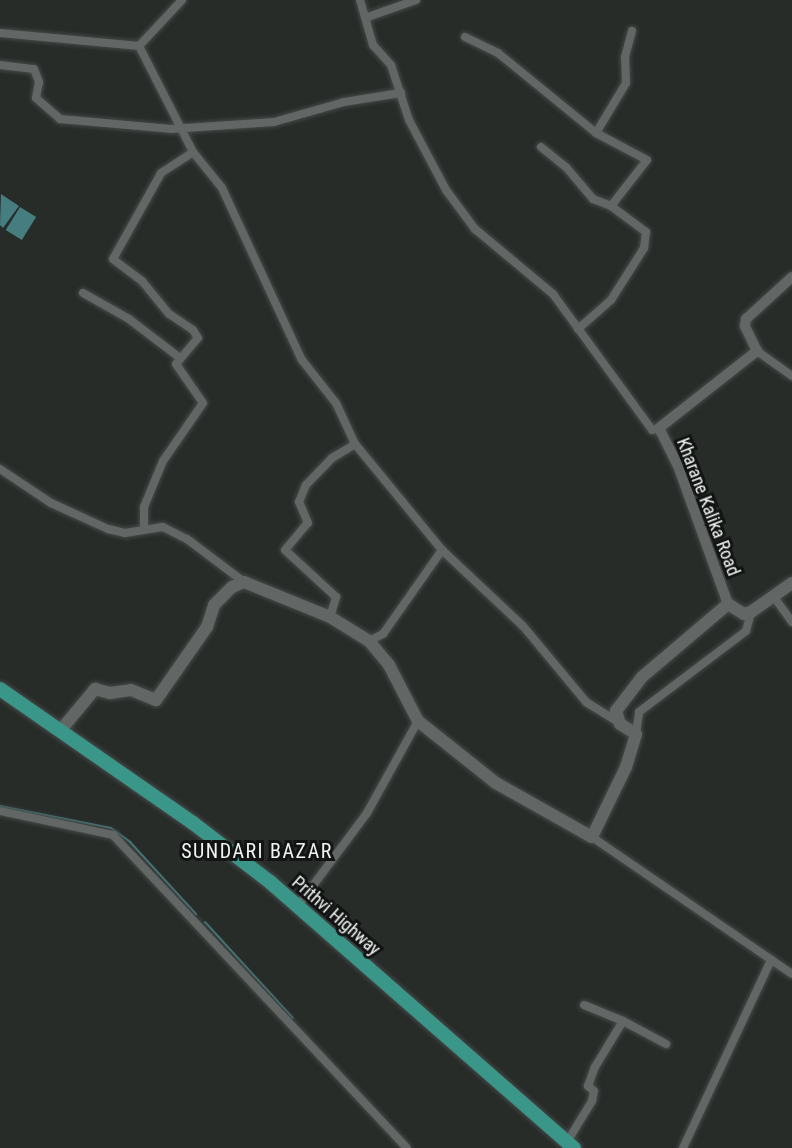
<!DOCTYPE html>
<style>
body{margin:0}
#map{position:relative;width:792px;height:1148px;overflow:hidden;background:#272c29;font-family:"Roboto Condensed",sans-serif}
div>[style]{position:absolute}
.water>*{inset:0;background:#457d80;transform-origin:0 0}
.stream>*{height:2px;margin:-1px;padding:0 1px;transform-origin:1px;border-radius:1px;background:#457d80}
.roads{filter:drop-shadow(0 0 2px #464a48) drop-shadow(0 0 2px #464a48)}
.minor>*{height:8px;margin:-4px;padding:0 4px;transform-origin:4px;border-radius:4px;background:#626765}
.tertiary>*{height:10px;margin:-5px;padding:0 5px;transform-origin:5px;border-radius:5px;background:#626765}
.secondary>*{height:12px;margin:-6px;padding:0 6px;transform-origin:6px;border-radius:6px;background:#626765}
.trunk>*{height:14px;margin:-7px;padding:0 7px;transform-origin:7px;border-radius:7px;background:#3a9689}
span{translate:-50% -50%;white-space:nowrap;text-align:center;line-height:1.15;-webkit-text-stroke:6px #121413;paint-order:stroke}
.street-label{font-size:18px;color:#f0f3f1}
.neighbourhood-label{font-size:20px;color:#f0f3f1;letter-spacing:1.5px}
</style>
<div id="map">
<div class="water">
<i style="clip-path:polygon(1px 194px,19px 206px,3px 228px,0 225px)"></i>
<i style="left:20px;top:207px;width:19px;height:27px;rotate:32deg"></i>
</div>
<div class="stream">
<i style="left:0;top:806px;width:113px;rotate:11.2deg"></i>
<i style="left:111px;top:828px;width:24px;rotate:36deg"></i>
<i style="left:130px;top:842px;width:98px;rotate:47.5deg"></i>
<i style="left:205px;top:922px;width:130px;rotate:47.5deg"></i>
</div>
<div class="roads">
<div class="minor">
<i style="left:360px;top:0;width:47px;rotate:73.9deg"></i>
<i style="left:373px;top:45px;width:27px;rotate:48deg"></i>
<i style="left:391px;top:65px;width:58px;rotate:71.9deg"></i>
<i style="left:409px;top:120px;width:79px;rotate:62.1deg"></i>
<i style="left:446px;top:190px;width:49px;rotate:53.4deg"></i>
<i style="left:475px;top:229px;width:102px;rotate:39.8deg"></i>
<i style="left:553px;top:294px;width:168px;rotate:53.9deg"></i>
<i style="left:652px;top:430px;width:7px;rotate:-16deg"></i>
<i style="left:365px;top:18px;width:54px;rotate:-19.4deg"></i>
<i style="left:0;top:33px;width:140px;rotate:5.3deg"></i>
<i style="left:139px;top:46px;width:63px;rotate:-46.9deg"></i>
<i style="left:465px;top:37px;width:37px;rotate:26deg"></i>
<i style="left:498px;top:53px;width:127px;rotate:39.2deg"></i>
<i style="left:139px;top:46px;width:119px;rotate:63deg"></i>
<i style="left:193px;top:152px;width:46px;rotate:51.1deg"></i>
<i style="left:222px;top:188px;width:190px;rotate:65.1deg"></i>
<i style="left:302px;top:360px;width:55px;rotate:51.7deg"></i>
<i style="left:336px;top:403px;width:45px;rotate:65.1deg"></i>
<i style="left:355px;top:444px;width:137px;rotate:50.6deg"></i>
<i style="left:442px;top:550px;width:111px;rotate:43.2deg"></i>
<i style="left:523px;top:626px;width:99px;rotate:50.3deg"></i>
<i style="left:586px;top:702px;width:40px;rotate:32deg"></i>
<i style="left:0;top:65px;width:34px;rotate:7deg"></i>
<i style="left:34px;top:69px;width:14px;rotate:69deg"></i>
<i style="left:39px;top:82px;width:16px;rotate:101deg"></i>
<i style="left:36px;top:98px;width:32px;rotate:41deg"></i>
<i style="left:60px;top:119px;width:111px;rotate:5.1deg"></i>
<i style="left:171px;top:129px;width:103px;rotate:-3.9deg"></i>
<i style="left:274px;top:122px;width:73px;rotate:-15.9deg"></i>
<i style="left:344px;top:102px;width:58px;rotate:-9deg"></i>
<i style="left:541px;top:147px;width:32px;rotate:39deg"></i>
<i style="left:566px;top:167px;width:42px;rotate:49.8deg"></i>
<i style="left:593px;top:199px;width:19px;rotate:21deg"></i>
<i style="left:83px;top:293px;width:53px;rotate:29.5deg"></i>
<i style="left:129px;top:319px;width:64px;rotate:37.4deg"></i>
<i style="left:578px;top:329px;width:44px;rotate:-41.3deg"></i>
<i style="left:611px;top:300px;width:62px;rotate:-57.6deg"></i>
<i style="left:644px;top:248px;width:16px;rotate:-83deg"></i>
<i style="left:646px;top:232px;width:44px;rotate:-143.4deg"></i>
<i style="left:611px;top:206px;width:58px;rotate:-52deg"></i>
<i style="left:647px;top:160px;width:58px;rotate:-152.1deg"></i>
<i style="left:596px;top:133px;width:58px;rotate:-59deg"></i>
<i style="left:626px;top:83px;width:26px;rotate:-92deg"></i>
<i style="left:625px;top:57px;width:27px;rotate:-75deg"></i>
<i style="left:757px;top:351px;width:43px;rotate:35.5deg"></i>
<i style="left:0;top:469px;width:61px;rotate:33.7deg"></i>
<i style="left:51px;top:503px;width:63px;rotate:24.5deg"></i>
<i style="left:108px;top:529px;width:17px;rotate:13deg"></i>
<i style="left:125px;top:533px;width:38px;rotate:-9deg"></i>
<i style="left:163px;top:527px;width:27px;rotate:27deg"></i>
<i style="left:187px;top:539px;width:71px;rotate:37deg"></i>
<i style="left:144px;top:529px;width:22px;rotate:-90deg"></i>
<i style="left:144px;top:507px;width:50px;rotate:-67.6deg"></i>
<i style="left:163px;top:461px;width:70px;rotate:-55.4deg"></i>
<i style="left:203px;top:403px;width:47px;rotate:-124.7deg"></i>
<i style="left:176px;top:364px;width:34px;rotate:-50deg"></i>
<i style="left:198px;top:338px;width:9px;rotate:-122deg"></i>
<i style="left:193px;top:330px;width:29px;rotate:-146deg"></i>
<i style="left:169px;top:314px;width:43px;rotate:-129.3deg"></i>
<i style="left:142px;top:281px;width:36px;rotate:-143deg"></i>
<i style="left:113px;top:259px;width:98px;rotate:-60.8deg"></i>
<i style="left:161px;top:173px;width:38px;rotate:-33deg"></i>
<i style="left:774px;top:597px;width:31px;rotate:54deg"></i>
<i style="left:330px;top:617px;width:21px;rotate:-73deg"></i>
<i style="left:336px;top:597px;width:69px;rotate:-137.3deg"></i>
<i style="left:285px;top:550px;width:35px;rotate:-50deg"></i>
<i style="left:308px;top:523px;width:23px;rotate:-113deg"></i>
<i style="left:299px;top:502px;width:18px;rotate:-68deg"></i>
<i style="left:306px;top:485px;width:37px;rotate:-46deg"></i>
<i style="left:332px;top:458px;width:27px;rotate:-31deg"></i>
<i style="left:369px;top:641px;width:16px;rotate:-27deg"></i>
<i style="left:383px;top:634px;width:103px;rotate:-54.9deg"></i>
<i style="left:636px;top:734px;width:22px;rotate:-82deg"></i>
<i style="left:639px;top:712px;width:134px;rotate:-37.1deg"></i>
<i style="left:746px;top:631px;width:20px;rotate:-75deg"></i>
<i style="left:0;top:811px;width:116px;rotate:12deg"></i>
<i style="left:113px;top:835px;width:429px;rotate:46.8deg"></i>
<i style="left:592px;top:837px;width:242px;rotate:34.4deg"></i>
<i style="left:297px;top:907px;width:117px;rotate:-53.3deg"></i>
<i style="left:367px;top:813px;width:105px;rotate:-61deg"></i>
<i style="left:623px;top:1021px;width:49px;rotate:28.1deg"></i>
<i style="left:567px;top:1142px;width:48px;rotate:-58.6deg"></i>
<i style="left:592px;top:1101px;width:10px;rotate:-79deg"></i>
<i style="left:594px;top:1091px;width:8px;rotate:-140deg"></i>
<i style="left:588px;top:1086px;width:20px;rotate:-70deg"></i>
<i style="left:595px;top:1067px;width:54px;rotate:-58.7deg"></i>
<i style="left:623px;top:1021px;width:42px;rotate:-157.7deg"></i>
<i style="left:683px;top:1148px;width:208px;rotate:-64.9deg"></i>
</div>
<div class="tertiary">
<i style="left:728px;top:604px;width:147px;rotate:-109.9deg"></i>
<i style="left:678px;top:466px;width:42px;rotate:-116.6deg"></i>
<i style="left:659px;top:428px;width:125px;rotate:-38.2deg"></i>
<i style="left:757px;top:351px;width:28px;rotate:-116deg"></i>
<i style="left:745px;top:326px;width:7px;rotate:-82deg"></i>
<i style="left:746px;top:319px;width:62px;rotate:-42.4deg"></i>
</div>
<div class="secondary">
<i style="left:60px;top:731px;width:55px;rotate:-50.2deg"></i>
<i style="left:95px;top:689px;width:16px;rotate:15deg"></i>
<i style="left:110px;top:693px;width:21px;rotate:-8deg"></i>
<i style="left:131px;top:690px;width:27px;rotate:22deg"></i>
<i style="left:156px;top:700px;width:89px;rotate:-55.1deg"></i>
<i style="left:207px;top:627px;width:23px;rotate:-72deg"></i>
<i style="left:214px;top:605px;width:25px;rotate:-45deg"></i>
<i style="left:232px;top:587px;width:13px;rotate:-23deg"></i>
<i style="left:244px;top:582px;width:93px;rotate:22.1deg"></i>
<i style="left:330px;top:617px;width:46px;rotate:31.6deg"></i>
<i style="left:369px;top:641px;width:31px;rotate:50deg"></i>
<i style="left:389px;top:665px;width:63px;rotate:62.6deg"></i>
<i style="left:418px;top:721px;width:100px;rotate:38.5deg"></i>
<i style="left:496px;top:783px;width:110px;rotate:29.4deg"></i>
<i style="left:592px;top:837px;width:78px;rotate:-64.1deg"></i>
<i style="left:626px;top:767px;width:34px;rotate:-73deg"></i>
<i style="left:636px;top:734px;width:19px;rotate:-148deg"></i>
<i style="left:620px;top:724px;width:14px;rotate:-107deg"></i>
<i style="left:616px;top:711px;width:43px;rotate:-52.6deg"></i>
<i style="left:642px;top:677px;width:113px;rotate:-40.3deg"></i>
<i style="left:728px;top:604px;width:19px;rotate:32deg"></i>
<i style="left:744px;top:614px;width:7px;rotate:-16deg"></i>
<i style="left:751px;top:612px;width:50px;rotate:-35.3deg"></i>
</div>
<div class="trunk">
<i style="left:0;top:689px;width:235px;rotate:34.8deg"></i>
<i style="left:193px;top:823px;width:97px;rotate:37.5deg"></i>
<i style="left:270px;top:882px;width:404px;rotate:41.2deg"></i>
</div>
</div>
<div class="street-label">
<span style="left:708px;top:507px;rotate:69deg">Kharane Kalika Road</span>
<span style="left:336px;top:916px;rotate:41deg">Prithvi Highway</span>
</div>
<div class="neighbourhood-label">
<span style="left:257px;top:851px">SUNDARI BAZAR</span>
</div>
</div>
